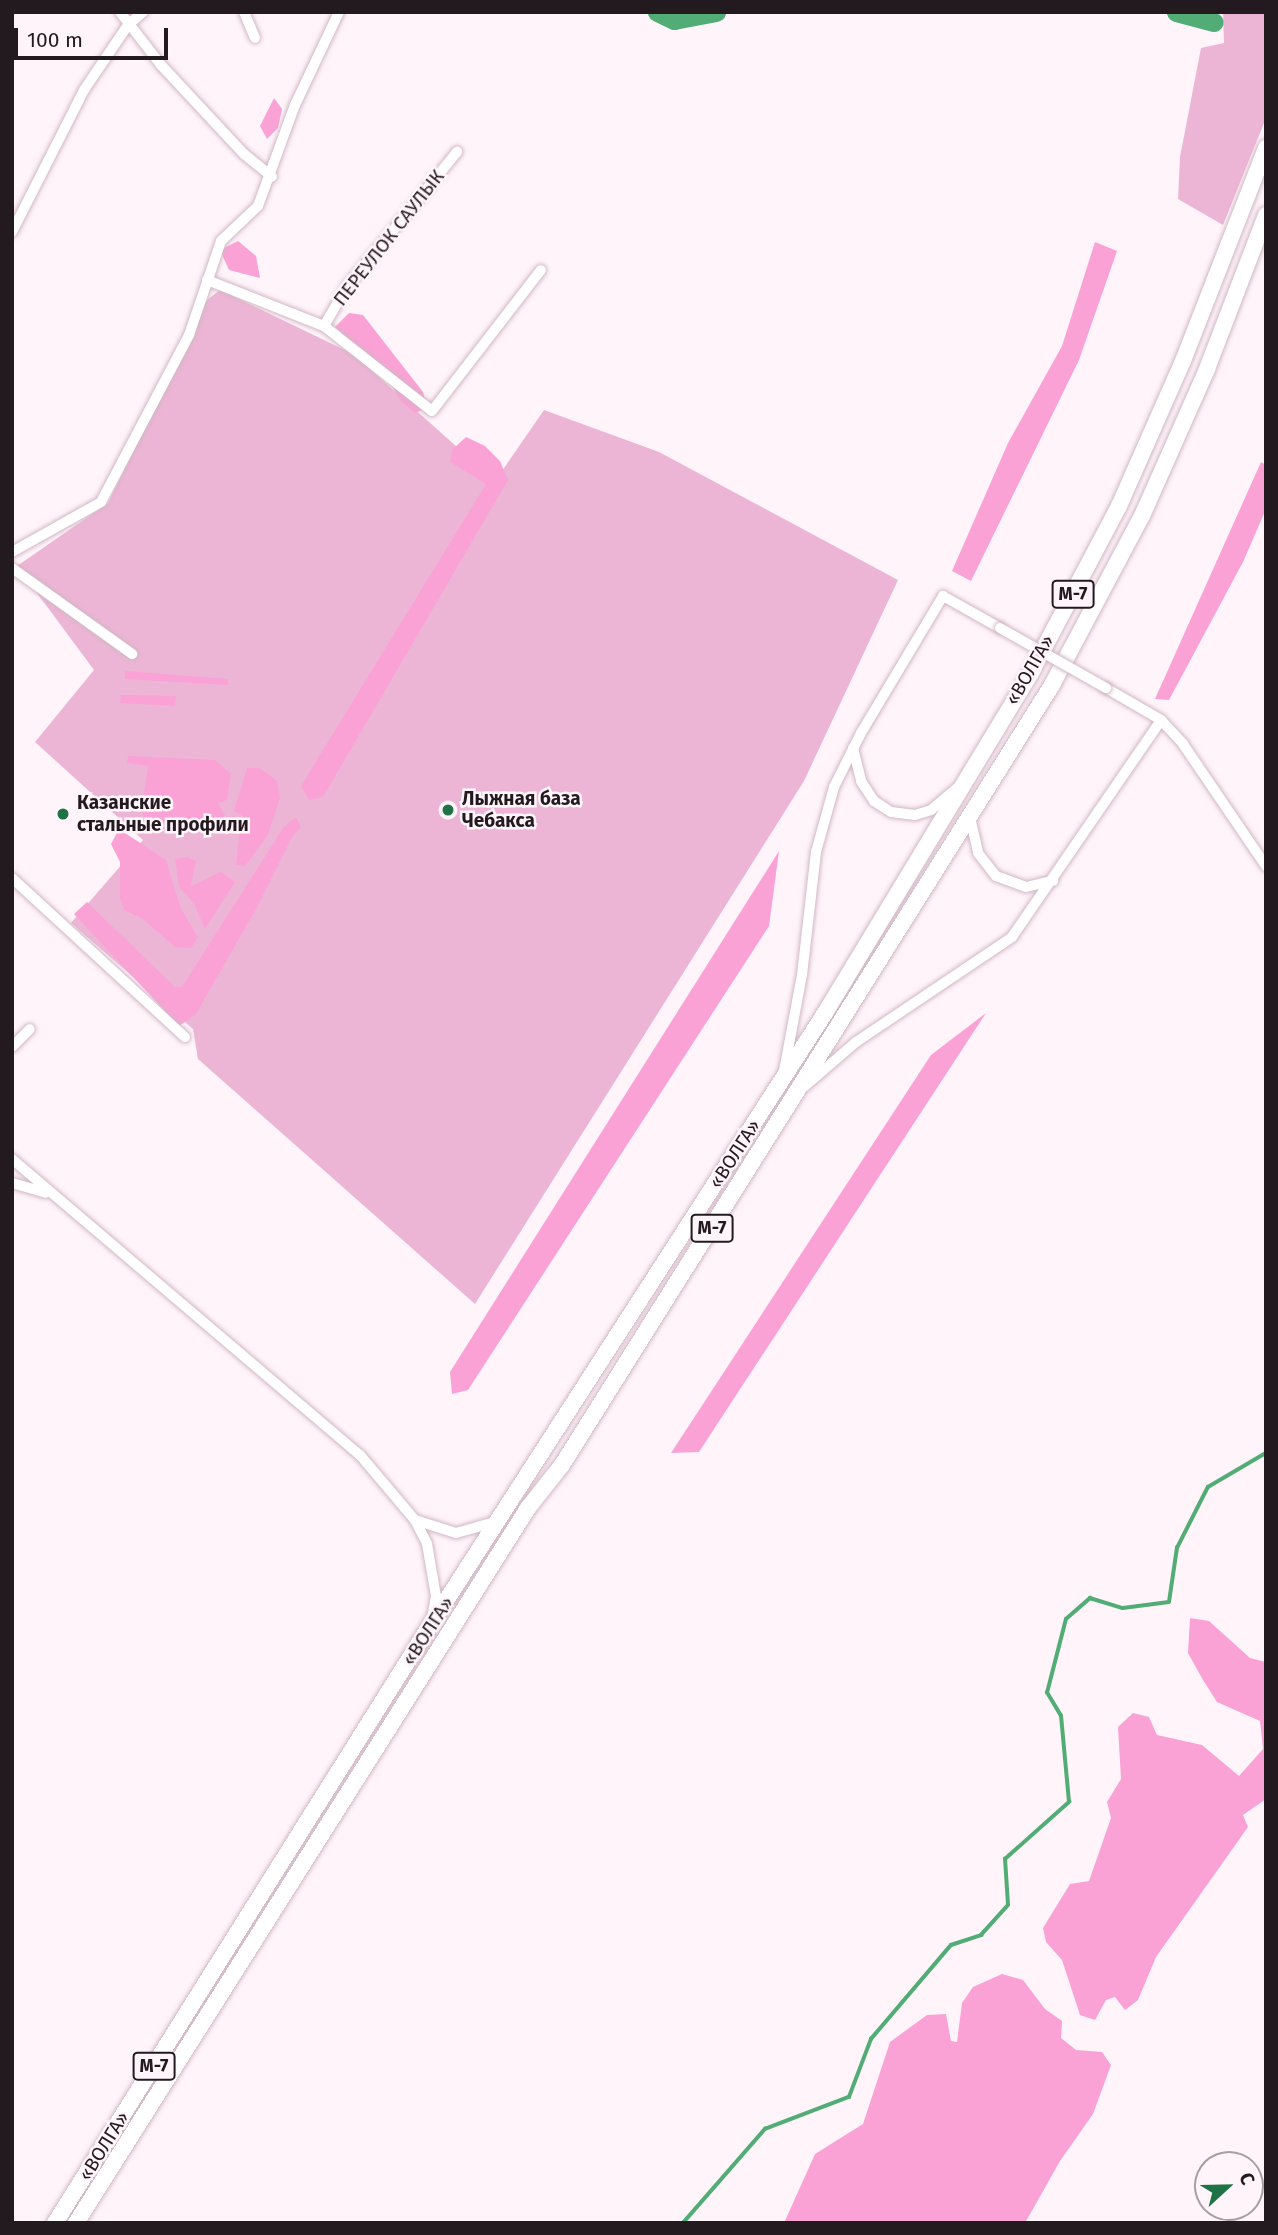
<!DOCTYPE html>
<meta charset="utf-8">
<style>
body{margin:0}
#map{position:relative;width:1278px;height:2235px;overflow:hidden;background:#fff4fa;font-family:"Fira Sans",sans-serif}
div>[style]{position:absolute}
.green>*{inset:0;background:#edb5d5}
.forest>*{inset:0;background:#faa2d5}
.stream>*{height:3.5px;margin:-1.75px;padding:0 1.75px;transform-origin:1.75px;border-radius:1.75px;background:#51ad75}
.river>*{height:19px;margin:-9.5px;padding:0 9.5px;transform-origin:9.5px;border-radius:9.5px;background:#51ad75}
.roads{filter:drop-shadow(0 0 2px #d1b7c5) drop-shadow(0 0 2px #d1b7c5)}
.minor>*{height:10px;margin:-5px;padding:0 5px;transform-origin:5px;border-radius:5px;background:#fff}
.highway>*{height:16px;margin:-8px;padding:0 8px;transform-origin:8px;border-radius:8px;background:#fff}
.bridges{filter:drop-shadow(0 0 2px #d1b7c5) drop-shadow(0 0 2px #d1b7c5)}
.minor-bridge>*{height:10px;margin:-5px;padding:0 5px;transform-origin:5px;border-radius:5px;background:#fff}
.dots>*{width:19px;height:19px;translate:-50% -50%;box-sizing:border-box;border:4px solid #fff4fa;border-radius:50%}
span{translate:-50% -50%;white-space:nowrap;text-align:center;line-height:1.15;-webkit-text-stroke:5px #fff4fa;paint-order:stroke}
.shield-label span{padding:2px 5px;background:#fff4fa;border:2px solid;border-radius:5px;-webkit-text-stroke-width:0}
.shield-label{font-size:18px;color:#231a1f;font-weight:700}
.street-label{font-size:19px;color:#231a1f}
.poi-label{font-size:19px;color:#231a1f;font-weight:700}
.left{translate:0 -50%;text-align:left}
.frame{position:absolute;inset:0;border:14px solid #231a1f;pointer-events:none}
.north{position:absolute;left:1194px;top:2151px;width:70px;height:70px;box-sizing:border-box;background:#fff4fa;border:2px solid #a79da2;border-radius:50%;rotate:68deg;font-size:19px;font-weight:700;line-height:28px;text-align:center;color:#231a1f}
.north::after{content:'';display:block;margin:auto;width:24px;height:32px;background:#1e7245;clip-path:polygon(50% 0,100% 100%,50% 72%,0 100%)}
.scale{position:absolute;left:14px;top:28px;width:154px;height:32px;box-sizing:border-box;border:4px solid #231a1f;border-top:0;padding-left:9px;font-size:21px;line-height:24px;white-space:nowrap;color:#231a1f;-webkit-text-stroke:5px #fff4fa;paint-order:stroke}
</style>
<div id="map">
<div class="green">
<i style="clip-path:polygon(1223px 12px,1266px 12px,1266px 118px,1223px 225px,1178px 199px,1180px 157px,1201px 48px,1224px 43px)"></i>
<i style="clip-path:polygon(220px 290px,353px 354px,495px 481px,544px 410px,659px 452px,898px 580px,804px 781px,475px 1304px,198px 1059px,193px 1029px,71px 923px,143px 840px,35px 742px,94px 670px,17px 566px,108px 503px,207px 300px)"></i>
</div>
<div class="forest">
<i style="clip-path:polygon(274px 98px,282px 109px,278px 128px,267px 139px,260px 126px)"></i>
<i style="clip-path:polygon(238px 241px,256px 256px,260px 278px,229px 270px,220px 250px)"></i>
<i style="clip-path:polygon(1095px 242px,1117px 251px,1079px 360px,971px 581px,952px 571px,1008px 443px,1062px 346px)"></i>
<i style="clip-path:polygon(349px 313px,363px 315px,423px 392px,427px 408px,415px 413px,401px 401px,384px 373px,335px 327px)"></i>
<i style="clip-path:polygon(466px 437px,485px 446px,500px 461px,508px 480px,323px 797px,309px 800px,301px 786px,486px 484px,450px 462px,452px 450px)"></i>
<i style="clip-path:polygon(1261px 462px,1266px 465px,1266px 509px,1243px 562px,1169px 700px,1155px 699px)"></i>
<i style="clip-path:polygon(125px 671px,228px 679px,228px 685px,125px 679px)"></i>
<i style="clip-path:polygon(121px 695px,176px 696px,175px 706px,120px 703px)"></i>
<i style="clip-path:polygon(128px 756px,215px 760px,231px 774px,227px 800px,218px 803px,225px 815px,220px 822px,147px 822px,141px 811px,154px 808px,144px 793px,148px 766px,127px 763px)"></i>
<i style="clip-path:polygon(247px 768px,260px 768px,277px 781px,280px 798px,268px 835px,245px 866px,236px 865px,240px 829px,251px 821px,234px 811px)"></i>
<i style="clip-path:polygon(296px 817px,301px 827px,292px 837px,256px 909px,196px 1014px,179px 1026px,74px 914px,87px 902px,175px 987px,182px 987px,283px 828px)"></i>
<i style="clip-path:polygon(119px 829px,166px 860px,181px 909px,198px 937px,191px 948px,175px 947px,143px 919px,124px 910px,120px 898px,120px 862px,111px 844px)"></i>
<i style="clip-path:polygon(779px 851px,769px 926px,468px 1390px,452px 1394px,450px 1372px)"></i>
<i style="clip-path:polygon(187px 857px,196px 861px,191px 886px,221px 872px,235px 882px,205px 929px,194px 903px,179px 887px,175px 859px)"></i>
<i style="clip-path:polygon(986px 1013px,699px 1452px,671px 1453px,931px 1055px)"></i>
<i style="clip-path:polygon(1190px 1618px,1209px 1621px,1250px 1658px,1266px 1662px,1266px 1799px,1243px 1815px,1248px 1827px,1156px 1957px,1138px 2000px,1125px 2010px,1115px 1997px,1106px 2000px,1095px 2020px,1080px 2015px,1062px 1960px,1046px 1942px,1043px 1928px,1070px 1884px,1089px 1881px,1111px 1818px,1107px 1802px,1121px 1779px,1118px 1727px,1133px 1713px,1149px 1717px,1157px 1735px,1202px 1745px,1239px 1776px,1263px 1749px,1260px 1721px,1217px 1702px,1203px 1680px,1188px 1653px)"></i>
<i style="clip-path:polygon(1002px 1974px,1023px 1980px,1045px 2009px,1062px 2021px,1061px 2038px,1076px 2050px,1102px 2052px,1111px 2065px,1093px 2114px,1060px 2161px,1025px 2223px,784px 2223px,815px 2154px,863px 2124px,890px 2042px,927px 2015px,946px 2014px,951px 2041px,957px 2042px,962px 2003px,973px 1987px)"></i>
</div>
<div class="stream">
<i style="left:683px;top:2223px;width:125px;rotate:-48.9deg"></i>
<i style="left:765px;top:2129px;width:90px;rotate:-20.9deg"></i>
<i style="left:849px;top:2097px;width:62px;rotate:-69.2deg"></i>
<i style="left:871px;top:2039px;width:123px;rotate:-49.6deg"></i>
<i style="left:951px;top:1945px;width:32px;rotate:-18deg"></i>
<i style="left:981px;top:1935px;width:40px;rotate:-48deg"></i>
<i style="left:1008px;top:1905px;width:46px;rotate:-93.7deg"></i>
<i style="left:1005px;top:1859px;width:86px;rotate:-41.7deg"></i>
<i style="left:1069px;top:1802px;width:86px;rotate:-95.3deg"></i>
<i style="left:1061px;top:1716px;width:27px;rotate:-121deg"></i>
<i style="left:1047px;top:1693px;width:76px;rotate:-75.6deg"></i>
<i style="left:1066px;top:1619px;width:32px;rotate:-41deg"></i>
<i style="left:1090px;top:1598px;width:34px;rotate:17deg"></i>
<i style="left:1123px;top:1608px;width:46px;rotate:-7.4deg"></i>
<i style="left:1169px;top:1602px;width:55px;rotate:-81.6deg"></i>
<i style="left:1177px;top:1548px;width:68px;rotate:-63.1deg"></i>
<i style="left:1208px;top:1487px;width:67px;rotate:-30.4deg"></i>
</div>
<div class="river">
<i style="left:657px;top:12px;width:19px;rotate:25deg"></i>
<i style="left:674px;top:20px;width:43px;rotate:-10.8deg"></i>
<i style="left:1176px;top:12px;width:39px;rotate:15deg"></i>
</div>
<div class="roads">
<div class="minor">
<i style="left:120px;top:12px;width:67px;rotate:52.3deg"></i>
<i style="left:161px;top:65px;width:122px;rotate:47deg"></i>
<i style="left:244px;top:154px;width:36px;rotate:39deg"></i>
<i style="left:244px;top:12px;width:28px;rotate:67deg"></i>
<i style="left:12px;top:232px;width:159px;rotate:-63.1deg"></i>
<i style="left:84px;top:90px;width:78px;rotate:-55.9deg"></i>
<i style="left:128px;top:25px;width:20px;rotate:-41deg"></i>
<i style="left:207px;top:280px;width:126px;rotate:21.5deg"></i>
<i style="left:324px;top:326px;width:137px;rotate:38.2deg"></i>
<i style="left:432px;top:411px;width:178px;rotate:-52.3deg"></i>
<i style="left:324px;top:326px;width:44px;rotate:-59.9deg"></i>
<i style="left:346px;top:288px;width:176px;rotate:-50.8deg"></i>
<i style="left:12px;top:552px;width:102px;rotate:-29.3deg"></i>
<i style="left:101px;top:502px;width:189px;rotate:-62.2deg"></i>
<i style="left:189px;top:335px;width:99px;rotate:-71.2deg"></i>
<i style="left:221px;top:241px;width:51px;rotate:-43.4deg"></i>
<i style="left:258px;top:206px;width:108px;rotate:-69.9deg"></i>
<i style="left:295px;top:105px;width:103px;rotate:-64.7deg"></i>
<i style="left:12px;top:568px;width:148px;rotate:35.6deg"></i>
<i style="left:1106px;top:688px;width:64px;rotate:30.2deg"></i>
<i style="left:1161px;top:720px;width:33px;rotate:47deg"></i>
<i style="left:1183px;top:744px;width:148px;rotate:55.8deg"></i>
<i style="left:853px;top:748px;width:34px;rotate:76deg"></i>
<i style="left:861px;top:781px;width:24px;rotate:57deg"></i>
<i style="left:874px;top:801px;width:20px;rotate:33deg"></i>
<i style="left:891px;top:812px;width:24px;rotate:7deg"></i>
<i style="left:915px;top:815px;width:17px;rotate:-17deg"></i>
<i style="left:931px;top:810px;width:34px;rotate:-40deg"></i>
<i style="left:970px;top:817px;width:37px;rotate:77deg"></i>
<i style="left:978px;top:853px;width:29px;rotate:52deg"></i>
<i style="left:996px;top:876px;width:32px;rotate:20deg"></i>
<i style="left:1026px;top:887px;width:28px;rotate:-13deg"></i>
<i style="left:12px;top:878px;width:235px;rotate:42.6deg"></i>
<i style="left:12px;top:1047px;width:25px;rotate:-45deg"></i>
<i style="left:784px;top:1071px;width:98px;rotate:-79.4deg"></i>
<i style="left:802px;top:975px;width:124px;rotate:-83.5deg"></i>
<i style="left:816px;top:852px;width:67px;rotate:-74.5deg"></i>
<i style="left:834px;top:787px;width:60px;rotate:-63.4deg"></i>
<i style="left:861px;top:733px;width:160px;rotate:-59.1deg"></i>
<i style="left:943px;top:596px;width:65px;rotate:29.3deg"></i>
<i style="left:805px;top:1086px;width:67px;rotate:-40.8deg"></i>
<i style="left:856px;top:1042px;width:188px;rotate:-33.9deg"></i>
<i style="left:1012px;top:937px;width:263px;rotate:-55.5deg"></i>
<i style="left:12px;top:1159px;width:457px;rotate:40.4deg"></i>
<i style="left:360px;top:1455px;width:85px;rotate:49.8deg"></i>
<i style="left:415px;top:1520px;width:27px;rotate:63deg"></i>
<i style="left:427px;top:1544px;width:53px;rotate:80.2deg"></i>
<i style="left:436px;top:1596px;width:22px;rotate:100deg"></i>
<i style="left:12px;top:1183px;width:35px;rotate:16deg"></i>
<i style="left:415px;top:1520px;width:43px;rotate:17.6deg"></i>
<i style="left:456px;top:1533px;width:41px;rotate:-15.8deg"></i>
</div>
<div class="highway">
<i style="left:55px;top:2223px;width:707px;rotate:-57.88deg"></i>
<i style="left:431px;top:1624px;width:727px;rotate:-57.18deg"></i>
<i style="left:825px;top:1013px;width:402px;rotate:-58.8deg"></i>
<i style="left:1033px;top:669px;width:184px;rotate:-62.2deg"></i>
<i style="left:1119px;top:506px;width:158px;rotate:-66.2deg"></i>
<i style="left:1183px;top:361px;width:229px;rotate:-68.7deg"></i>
<i style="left:76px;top:2223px;width:846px;rotate:-57.7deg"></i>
<i style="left:528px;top:1508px;width:55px;rotate:-51.7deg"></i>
<i style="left:562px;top:1465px;width:921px;rotate:-57.86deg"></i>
<i style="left:1052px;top:685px;width:191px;rotate:-62deg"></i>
<i style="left:1142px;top:516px;width:161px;rotate:-66.1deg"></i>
<i style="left:1207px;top:369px;width:165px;rotate:-69deg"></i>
</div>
</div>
<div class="bridges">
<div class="minor-bridge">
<i style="left:1000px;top:628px;width:122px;rotate:29.5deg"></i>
</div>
</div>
<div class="dots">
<i style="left:448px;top:810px;background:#1e7245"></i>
<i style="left:63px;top:814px;background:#1e7245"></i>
</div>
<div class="shield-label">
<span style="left:1073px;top:594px">М-7</span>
<span style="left:712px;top:1228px">М-7</span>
<span style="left:154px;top:2066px">М-7</span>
</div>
<div class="street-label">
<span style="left:389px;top:238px;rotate:-52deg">ПЕРЕУЛОК САУЛЫК</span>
<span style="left:1030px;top:670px;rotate:-60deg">«ВОЛГА»</span>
<span style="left:735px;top:1154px;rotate:-57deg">«ВОЛГА»</span>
<span style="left:428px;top:1631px;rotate:-57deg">«ВОЛГА»</span>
<span style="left:104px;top:2146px;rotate:-58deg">«ВОЛГА»</span>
</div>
<div class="poi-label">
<span class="left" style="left:462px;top:810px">Лыжная база<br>Чебакса</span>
<span class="left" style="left:77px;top:814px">Казанские<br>стальные профили</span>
</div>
<div class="frame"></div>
<div class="north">С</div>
<div class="scale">100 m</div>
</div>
